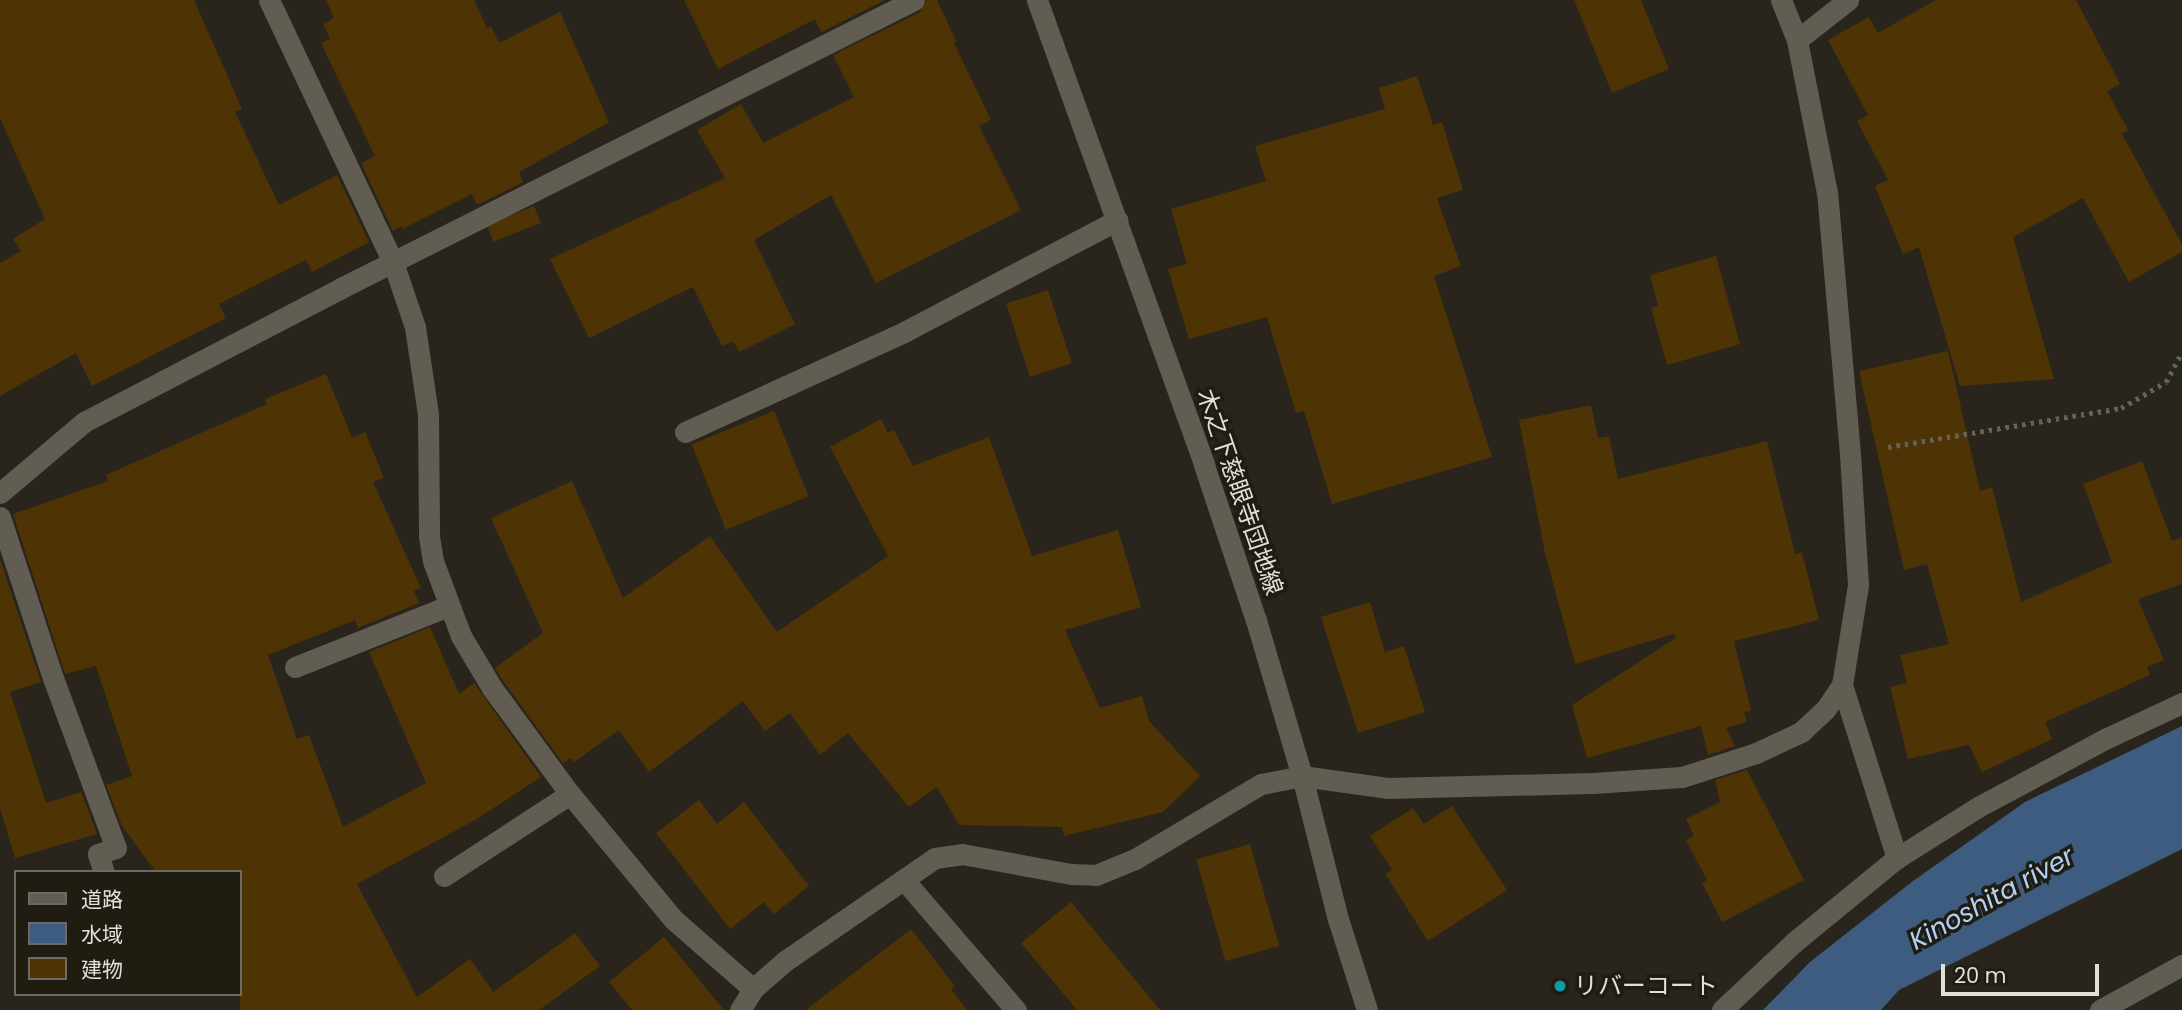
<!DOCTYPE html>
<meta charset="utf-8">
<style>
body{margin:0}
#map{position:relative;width:2182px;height:1010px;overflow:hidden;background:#29251c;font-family:Poppins,"Noto Sans JP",sans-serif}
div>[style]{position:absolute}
.water>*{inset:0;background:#3e5c80}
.building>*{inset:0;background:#4e3405;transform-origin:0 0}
.path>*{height:4.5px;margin-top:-2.25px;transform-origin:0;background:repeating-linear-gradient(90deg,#65625a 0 3.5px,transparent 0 8.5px)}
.minor>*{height:21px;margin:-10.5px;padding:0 10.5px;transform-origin:10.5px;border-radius:10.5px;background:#615d52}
.dots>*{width:19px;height:19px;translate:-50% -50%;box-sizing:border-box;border:4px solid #1f1c12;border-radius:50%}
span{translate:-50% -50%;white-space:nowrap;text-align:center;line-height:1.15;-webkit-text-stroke:7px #1f1c12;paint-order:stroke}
.street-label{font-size:24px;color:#e1dfd9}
.poi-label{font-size:24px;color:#e1dfd9}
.left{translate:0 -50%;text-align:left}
.water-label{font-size:26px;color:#b3d1f5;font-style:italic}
.legend{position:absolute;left:14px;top:870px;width:228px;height:126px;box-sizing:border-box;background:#1f1c12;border:2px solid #6d6a62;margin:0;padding:9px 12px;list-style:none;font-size:21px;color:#e1dfd9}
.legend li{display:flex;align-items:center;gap:14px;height:35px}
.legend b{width:35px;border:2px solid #6d6a62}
.scale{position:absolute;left:1941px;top:964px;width:158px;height:32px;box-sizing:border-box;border:4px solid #e1dfd9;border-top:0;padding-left:9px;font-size:21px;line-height:24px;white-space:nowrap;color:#e1dfd9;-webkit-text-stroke:5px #1f1c12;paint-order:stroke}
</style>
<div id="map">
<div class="water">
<i style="clip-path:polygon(2182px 726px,2182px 849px,1899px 990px,1881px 1010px,1763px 1010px,1810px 962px,1913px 881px,2025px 802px)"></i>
</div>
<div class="building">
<i style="clip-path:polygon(0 0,194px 0,242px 109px,235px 112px,279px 205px,337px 175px,369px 242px,312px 272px,306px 260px,219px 304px,226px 318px,92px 386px,76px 353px,0 396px,0 263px,21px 251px,13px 239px,45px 219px,0 118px)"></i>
<i style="clip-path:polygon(326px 0,474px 0,487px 28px,491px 26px,499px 43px,560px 12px,609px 122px,519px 172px,523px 182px,477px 205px,472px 194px,402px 229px,401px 226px,393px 231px,361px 163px,375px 156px,321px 43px,330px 39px,323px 24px,334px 18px)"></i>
<i style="clip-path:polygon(684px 0,885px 0,821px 32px,815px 19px,718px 69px)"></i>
<i style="clip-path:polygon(927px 0,937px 0,956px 41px,954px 43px,991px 120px,979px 126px,1021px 210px,876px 283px,831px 195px,754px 240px,795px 324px,739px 352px,733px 341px,722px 346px,693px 287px,589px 338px,550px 259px,725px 178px,697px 130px,741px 104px,763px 143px,854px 97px,833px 55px,920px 12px)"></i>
<i style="clip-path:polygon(1574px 0,1641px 0,1669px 69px,1612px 93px)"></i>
<i style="clip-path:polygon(1936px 0,2076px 0,2120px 84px,2107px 91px,2128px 130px,2122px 134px,2182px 244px,2182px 252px,2129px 282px,2083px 198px,2013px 237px,2054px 379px,1960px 386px,1919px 247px,1903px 254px,1875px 186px,1888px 180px,1857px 121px,1868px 115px,1828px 40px,1869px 17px,1878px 33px)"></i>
<i style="clip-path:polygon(1417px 76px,1433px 125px,1442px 122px,1463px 190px,1437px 198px,1461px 266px,1434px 276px,1492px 457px,1332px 504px,1304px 411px,1296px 413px,1267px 317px,1189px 339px,1168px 269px,1187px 264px,1171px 209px,1266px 181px,1255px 146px,1385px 109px,1379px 88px)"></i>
<i style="left:534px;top:206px;width:18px;height:51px;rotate:68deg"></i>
<i style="clip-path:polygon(1716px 256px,1740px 344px,1667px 365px,1651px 308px,1658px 306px,1650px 275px)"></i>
<i style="left:1048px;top:290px;width:77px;height:44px;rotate:72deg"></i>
<i style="clip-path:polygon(1948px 351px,1980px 491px,1992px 487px,2021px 602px,2112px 562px,2083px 484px,2142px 461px,2172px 541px,2182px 537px,2182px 584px,2138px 599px,2164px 660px,2147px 667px,2150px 675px,2045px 722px,2052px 739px,1982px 772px,1969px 745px,1908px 759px,1890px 687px,1907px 683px,1900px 655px,1949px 644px,1927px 564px,1904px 570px,1859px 371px)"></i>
<i style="clip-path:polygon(326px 374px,352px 438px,365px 432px,384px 478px,373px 482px,421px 588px,414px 591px,419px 603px,358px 628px,355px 620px,268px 655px,297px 739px,309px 735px,343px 827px,426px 783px,369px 652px,430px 627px,459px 694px,474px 683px,541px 777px,475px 820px,357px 884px,417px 997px,470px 959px,493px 992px,575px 933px,600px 966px,539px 1010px,240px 1010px,240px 872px,156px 872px,122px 826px,106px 785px,132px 776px,96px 666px,65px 674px,13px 514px,108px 481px,106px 475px,267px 404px,265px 399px)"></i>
<i style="clip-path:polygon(1591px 405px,1598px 438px,1609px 436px,1618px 479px,1767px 441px,1795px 554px,1802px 552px,1819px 620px,1734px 641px,1751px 711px,1744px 712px,1747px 722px,1726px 728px,1735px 746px,1708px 755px,1701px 726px,1587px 758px,1572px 705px,1676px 638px,1673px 634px,1575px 664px,1545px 553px,1519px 420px)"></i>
<i style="left:774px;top:411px;width:92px;height:89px;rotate:68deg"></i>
<i style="clip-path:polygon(881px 419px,888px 433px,894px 430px,913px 466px,989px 437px,1032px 556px,1118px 530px,1141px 607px,1065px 630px,1100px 708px,1142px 696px,1149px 721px,1200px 776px,1163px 812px,1064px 836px,1062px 827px,959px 825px,937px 787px,909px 807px,848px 733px,820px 755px,790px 713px,765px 731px,743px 701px,649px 772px,619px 730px,574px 762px,571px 758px,563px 763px,503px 681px,495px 668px,543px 633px,491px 518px,572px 481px,623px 598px,710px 536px,777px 632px,888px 556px,830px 447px)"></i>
<i style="clip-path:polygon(0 559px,41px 682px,10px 692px,46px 803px,81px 792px,97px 834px,15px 858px,0 808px)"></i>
<i style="clip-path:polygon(1370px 602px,1385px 652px,1404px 646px,1425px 712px,1358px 733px,1321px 617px)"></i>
<i style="clip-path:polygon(1747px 770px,1804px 880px,1722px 922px,1702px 883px,1707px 880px,1686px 840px,1694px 836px,1686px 819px,1720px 802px,1715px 780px)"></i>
<i style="clip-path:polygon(699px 800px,717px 824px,744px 802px,809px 886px,774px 914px,764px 902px,730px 929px,656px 833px)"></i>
<i style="clip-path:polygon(1452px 806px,1507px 890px,1428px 941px,1385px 874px,1392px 870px,1370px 836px,1413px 808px,1424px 824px)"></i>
<i style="left:1250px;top:844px;width:106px;height:56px;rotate:74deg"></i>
<i style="clip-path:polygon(1071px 902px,1160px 1010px,1077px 1010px,1021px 943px)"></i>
<i style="clip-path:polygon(911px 929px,955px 986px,951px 989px,967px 1010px,806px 1010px)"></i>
<i style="clip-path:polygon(664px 937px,724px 1010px,632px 1010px,609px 982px)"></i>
</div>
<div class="path">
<i style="left:1888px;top:447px;width:236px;rotate:-9.5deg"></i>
<i style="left:2121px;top:408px;width:52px;rotate:-30deg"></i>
<i style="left:2166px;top:382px;width:34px;rotate:-62deg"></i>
</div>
<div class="minor">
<i style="left:269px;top:0;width:290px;rotate:64.7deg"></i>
<i style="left:393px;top:262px;width:69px;rotate:71.3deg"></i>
<i style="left:415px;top:327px;width:88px;rotate:81.5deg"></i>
<i style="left:428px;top:414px;width:122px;rotate:89.5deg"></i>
<i style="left:429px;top:536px;width:25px;rotate:81deg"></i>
<i style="left:433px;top:561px;width:80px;rotate:69.5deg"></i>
<i style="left:461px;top:636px;width:61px;rotate:59.2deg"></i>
<i style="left:492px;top:688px;width:132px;rotate:53.7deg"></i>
<i style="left:570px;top:794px;width:163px;rotate:50.5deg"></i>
<i style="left:674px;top:920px;width:105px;rotate:41.1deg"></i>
<i style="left:1037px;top:0;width:494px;rotate:70.2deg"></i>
<i style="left:1204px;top:465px;width:163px;rotate:71.5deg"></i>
<i style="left:1256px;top:620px;width:163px;rotate:73.6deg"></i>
<i style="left:1302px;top:776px;width:147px;rotate:75.9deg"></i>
<i style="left:1338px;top:919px;width:96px;rotate:72.3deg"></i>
<i style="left:1797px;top:40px;width:65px;rotate:-38.1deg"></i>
<i style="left:685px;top:432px;width:241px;rotate:-24.5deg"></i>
<i style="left:904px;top:332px;width:241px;rotate:-27.7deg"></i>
<i style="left:0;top:493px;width:110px;rotate:-40.2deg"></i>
<i style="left:84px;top:422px;width:290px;rotate:-27.5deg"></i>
<i style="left:341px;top:288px;width:641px;rotate:-26.68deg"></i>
<i style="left:0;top:517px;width:169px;rotate:71.8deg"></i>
<i style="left:53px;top:678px;width:181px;rotate:69.7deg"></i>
<i style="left:116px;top:848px;width:19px;rotate:162deg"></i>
<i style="left:98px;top:854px;width:19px;rotate:72deg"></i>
<i style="left:295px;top:667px;width:165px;rotate:-21.7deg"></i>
<i style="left:1842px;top:685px;width:182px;rotate:72.4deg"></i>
<i style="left:444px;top:876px;width:150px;rotate:-33.1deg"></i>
<i style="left:904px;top:880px;width:172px;rotate:49.3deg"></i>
<i style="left:740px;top:1010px;width:25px;rotate:-58deg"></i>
<i style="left:753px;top:989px;width:43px;rotate:-41.2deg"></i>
<i style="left:785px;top:961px;width:182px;rotate:-34.5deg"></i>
<i style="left:935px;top:858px;width:27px;rotate:-8deg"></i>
<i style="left:962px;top:854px;width:111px;rotate:10.4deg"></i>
<i style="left:1071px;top:874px;width:25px;rotate:2deg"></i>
<i style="left:1096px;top:875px;width:42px;rotate:-22.3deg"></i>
<i style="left:1135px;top:859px;width:147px;rotate:-30.8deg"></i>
<i style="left:1261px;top:784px;width:42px;rotate:-11deg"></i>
<i style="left:1302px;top:776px;width:86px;rotate:8deg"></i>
<i style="left:1387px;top:788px;width:206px;rotate:-1.4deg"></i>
<i style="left:1593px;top:783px;width:89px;rotate:-3.9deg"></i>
<i style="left:1682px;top:777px;width:78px;rotate:-18deg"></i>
<i style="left:1756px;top:753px;width:50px;rotate:-25deg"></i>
<i style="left:1801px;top:732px;width:33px;rotate:-43deg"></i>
<i style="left:1825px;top:710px;width:30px;rotate:-56deg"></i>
<i style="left:1842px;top:685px;width:101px;rotate:-80.9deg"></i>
<i style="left:1858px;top:585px;width:131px;rotate:-93.5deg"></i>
<i style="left:1850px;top:454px;width:262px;rotate:-95deg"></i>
<i style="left:1827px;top:193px;width:156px;rotate:-101.1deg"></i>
<i style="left:1797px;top:40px;width:43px;rotate:-111.8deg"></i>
<i style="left:1722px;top:1010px;width:98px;rotate:-43.3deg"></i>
<i style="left:1793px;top:943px;width:134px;rotate:-39.3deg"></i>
<i style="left:1897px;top:858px;width:96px;rotate:-32.2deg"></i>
<i style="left:1978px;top:807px;width:144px;rotate:-28.2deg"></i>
<i style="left:2105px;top:739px;width:85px;rotate:-25.1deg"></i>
<i style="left:2100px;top:1010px;width:94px;rotate:-28.8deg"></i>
</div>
<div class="dots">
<i style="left:1560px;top:986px;background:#0f9aa8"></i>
</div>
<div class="street-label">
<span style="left:1240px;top:492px;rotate:71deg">木之下慈眼寺団地線</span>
</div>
<div class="poi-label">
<span class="left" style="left:1574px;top:986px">リバーコート</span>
</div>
<div class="water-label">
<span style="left:1992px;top:899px;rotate:-29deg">Kinoshita river</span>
</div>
<ul class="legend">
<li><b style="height:9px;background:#615d52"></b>道路</li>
<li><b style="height:19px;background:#3e5c80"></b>水域</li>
<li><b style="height:19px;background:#4e3405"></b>建物</li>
</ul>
<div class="scale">20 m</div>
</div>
